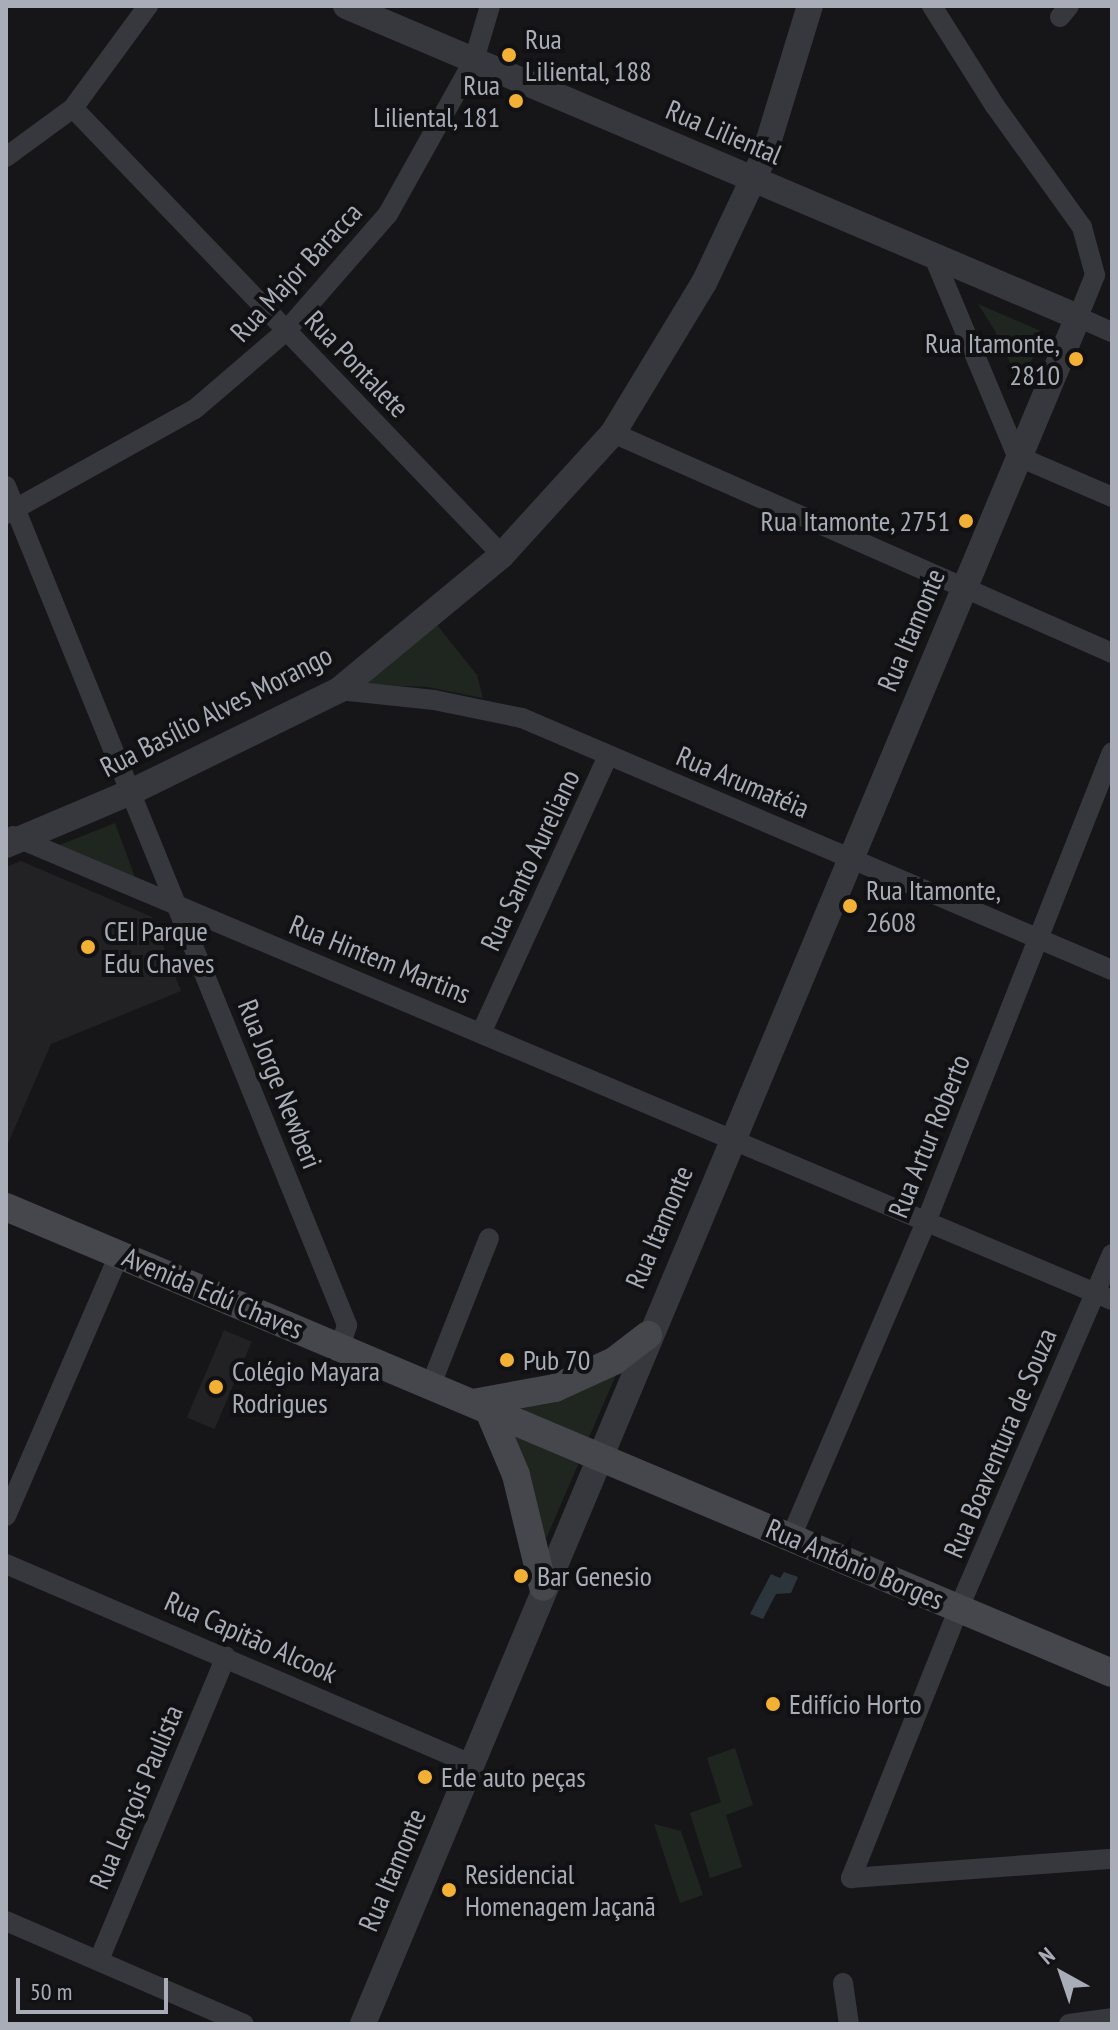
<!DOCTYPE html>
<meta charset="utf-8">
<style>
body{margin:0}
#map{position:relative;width:1118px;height:2030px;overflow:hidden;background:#161618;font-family:"PT Sans Narrow",sans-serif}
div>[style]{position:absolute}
.built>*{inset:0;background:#222225;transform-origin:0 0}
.green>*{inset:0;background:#1e261f}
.water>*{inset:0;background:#2c353c}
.minor>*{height:20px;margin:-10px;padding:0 10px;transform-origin:10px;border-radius:10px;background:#37383d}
.tertiary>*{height:26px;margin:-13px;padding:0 13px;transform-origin:13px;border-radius:13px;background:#37383d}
.secondary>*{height:28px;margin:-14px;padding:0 14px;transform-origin:14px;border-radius:14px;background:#45474d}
.dots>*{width:22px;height:22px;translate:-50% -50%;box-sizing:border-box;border:4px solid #111113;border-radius:50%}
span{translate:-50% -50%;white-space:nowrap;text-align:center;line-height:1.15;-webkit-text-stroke:8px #111113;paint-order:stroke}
.poi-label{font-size:28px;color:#a8adb8}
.left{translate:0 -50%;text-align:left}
.right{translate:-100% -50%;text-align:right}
.street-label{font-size:28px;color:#a8adb8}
.frame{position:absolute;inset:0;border:8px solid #a8adb8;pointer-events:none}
.north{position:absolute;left:1022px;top:1934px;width:80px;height:80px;-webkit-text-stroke:6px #111113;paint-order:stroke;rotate:320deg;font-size:22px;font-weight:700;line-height:32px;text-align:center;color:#a8adb8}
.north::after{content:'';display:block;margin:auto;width:28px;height:36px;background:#a8adb8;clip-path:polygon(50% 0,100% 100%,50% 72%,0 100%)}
.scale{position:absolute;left:16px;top:1978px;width:152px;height:36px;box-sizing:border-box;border:4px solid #a8adb8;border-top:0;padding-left:10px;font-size:24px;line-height:28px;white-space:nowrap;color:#a8adb8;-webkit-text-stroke:6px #111113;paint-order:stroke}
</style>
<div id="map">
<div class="built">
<i style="clip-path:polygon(21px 861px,152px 917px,181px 991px,51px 1044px,6px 1148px,6px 867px)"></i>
<i style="left:224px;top:1330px;width:30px;height:95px;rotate:23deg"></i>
</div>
<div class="green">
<i style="clip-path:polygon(978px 304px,1043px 332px,1021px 386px,995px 331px)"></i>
<i style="clip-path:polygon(433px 620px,477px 675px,483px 698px,427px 687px,358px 684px)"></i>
<i style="clip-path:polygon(115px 823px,136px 880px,57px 846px)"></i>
<i style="clip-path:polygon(620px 1366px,586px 1444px,515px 1406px,559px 1400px)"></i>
<i style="clip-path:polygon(505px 1426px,580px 1460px,546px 1539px)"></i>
<i style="clip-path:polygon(735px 1748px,753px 1805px,726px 1815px,742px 1867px,710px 1878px,690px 1813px,721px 1802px,707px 1758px)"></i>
<i style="clip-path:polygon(654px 1824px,681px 1831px,703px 1895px,680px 1903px)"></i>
</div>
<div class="water">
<i style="clip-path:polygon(784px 1572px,798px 1577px,791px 1593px,776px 1594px,763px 1619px,750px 1614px,771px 1574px,780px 1578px)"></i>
</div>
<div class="minor">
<i style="left:932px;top:6px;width:118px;rotate:57.8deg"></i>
<i style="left:995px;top:106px;width:149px;rotate:54.3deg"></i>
<i style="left:1082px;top:227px;width:50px;rotate:74.8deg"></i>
<i style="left:1095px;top:275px;width:45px;rotate:112deg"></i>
<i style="left:1078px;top:317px;width:37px;rotate:24deg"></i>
<i style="left:1060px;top:17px;width:14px;rotate:-51deg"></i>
<i style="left:73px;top:108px;width:620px;rotate:46.18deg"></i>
<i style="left:6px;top:157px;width:83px;rotate:-36.2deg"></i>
<i style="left:73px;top:108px;width:127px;rotate:-53.7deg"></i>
<i style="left:933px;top:255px;width:218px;rotate:67.3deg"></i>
<i style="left:1017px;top:456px;width:103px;rotate:23.3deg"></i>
<i style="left:613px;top:433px;width:545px;rotate:23.79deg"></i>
<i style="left:6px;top:486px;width:906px;rotate:67.88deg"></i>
<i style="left:347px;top:1325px;width:24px;rotate:107deg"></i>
<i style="left:6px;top:514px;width:216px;rotate:-29.1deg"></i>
<i style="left:195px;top:409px;width:120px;rotate:-40.6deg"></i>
<i style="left:286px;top:331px;width:155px;rotate:-48.9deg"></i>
<i style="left:388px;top:214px;width:176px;rotate:-60.8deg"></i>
<i style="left:474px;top:60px;width:56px;rotate:-73.5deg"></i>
<i style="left:339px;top:690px;width:96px;rotate:6deg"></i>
<i style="left:434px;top:700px;width:90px;rotate:11.6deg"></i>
<i style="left:522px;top:718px;width:642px;rotate:23.13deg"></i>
<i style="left:13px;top:836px;width:1193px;rotate:22.89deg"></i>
<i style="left:482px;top:1031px;width:302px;rotate:-65.4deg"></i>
<i style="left:1112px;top:1254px;width:386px;rotate:113.4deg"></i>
<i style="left:959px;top:1608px;width:291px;rotate:111.8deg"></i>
<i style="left:851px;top:1878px;width:262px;rotate:-4.2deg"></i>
<i style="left:430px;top:1387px;width:160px;rotate:-68.4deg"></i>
<i style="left:6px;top:1516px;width:287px;rotate:-66.6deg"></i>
<i style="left:791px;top:1537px;width:343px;rotate:-66.8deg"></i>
<i style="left:926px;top:1222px;width:505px;rotate:-68.41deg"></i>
<i style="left:6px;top:1564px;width:506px;rotate:23.27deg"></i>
<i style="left:6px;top:1921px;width:259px;rotate:23.4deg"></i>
<i style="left:99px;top:1960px;width:329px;rotate:-67.3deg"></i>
<i style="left:843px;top:1983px;width:41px;rotate:81.7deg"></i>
<i style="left:1069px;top:2024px;width:43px;rotate:-7.9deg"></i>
</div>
<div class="tertiary">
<i style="left:346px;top:6px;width:795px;rotate:23.02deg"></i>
<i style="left:1078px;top:317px;width:1851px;rotate:112.73deg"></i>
<i style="left:6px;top:845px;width:136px;rotate:-23deg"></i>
<i style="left:131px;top:792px;width:232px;rotate:-26.1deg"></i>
<i style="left:339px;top:690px;width:212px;rotate:-39.6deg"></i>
<i style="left:502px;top:555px;width:165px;rotate:-47.7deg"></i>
<i style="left:613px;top:433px;width:175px;rotate:-58.8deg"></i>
<i style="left:704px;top:283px;width:140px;rotate:-64.7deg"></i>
<i style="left:764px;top:156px;width:157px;rotate:-73deg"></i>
</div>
<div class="secondary">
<i style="left:6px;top:1207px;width:1200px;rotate:22.85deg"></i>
<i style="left:473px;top:1403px;width:83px;rotate:-10.4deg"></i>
<i style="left:555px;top:1388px;width:65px;rotate:-24.6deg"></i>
<i style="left:614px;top:1361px;width:43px;rotate:-37.4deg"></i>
<i style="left:489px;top:1411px;width:69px;rotate:67.1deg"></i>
<i style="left:516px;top:1475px;width:115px;rotate:76.4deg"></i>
</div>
<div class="dots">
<i style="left:509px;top:55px;background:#f2b134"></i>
<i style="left:516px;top:101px;background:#f2b134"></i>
<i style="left:1076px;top:359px;background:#f2b134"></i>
<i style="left:966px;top:521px;background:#f2b134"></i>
<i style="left:850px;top:906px;background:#f2b134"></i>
<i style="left:88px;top:947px;background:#f2b134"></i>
<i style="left:507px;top:1360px;background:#f2b134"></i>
<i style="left:216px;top:1387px;background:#f2b134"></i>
<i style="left:521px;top:1576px;background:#f2b134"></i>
<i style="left:773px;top:1704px;background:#f2b134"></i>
<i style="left:425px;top:1777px;background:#f2b134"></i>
<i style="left:449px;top:1890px;background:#f2b134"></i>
</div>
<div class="poi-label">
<span class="left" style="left:525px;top:55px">Rua<br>Liliental, 188</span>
<span class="right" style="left:500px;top:101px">Rua<br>Liliental, 181</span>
<span class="right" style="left:1060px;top:359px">Rua Itamonte,<br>2810</span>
<span class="right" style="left:950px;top:521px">Rua Itamonte, 2751</span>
<span class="left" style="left:866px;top:906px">Rua Itamonte,<br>2608</span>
<span class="left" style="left:104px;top:947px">CEI Parque<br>Edu Chaves</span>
<span class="left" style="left:523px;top:1360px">Pub 70</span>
<span class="left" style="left:232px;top:1387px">Colégio Mayara<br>Rodrigues</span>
<span class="left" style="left:537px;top:1576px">Bar Genesio</span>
<span class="left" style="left:789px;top:1704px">Edifício Horto</span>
<span class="left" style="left:441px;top:1777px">Ede auto peças</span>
<span class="left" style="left:465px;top:1890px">Residencial<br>Homenagem Jaçanã</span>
</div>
<div class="street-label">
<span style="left:724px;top:132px;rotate:23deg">Rua Liliental</span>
<span style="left:296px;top:272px;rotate:-47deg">Rua Major Baracca</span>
<span style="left:357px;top:364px;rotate:46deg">Rua Pontalete</span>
<span style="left:911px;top:630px;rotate:-67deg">Rua Itamonte</span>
<span style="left:216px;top:711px;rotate:-27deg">Rua Basílio Alves Morango</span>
<span style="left:743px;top:782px;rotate:23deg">Rua Arumatéia</span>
<span style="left:530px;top:860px;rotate:-65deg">Rua Santo Aureliano</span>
<span style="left:380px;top:959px;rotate:22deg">Rua Hintem Martins</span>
<span style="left:280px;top:1084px;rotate:68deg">Rua Jorge Newberi</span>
<span style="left:929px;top:1136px;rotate:-68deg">Rua Artur Roberto</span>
<span style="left:659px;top:1227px;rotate:-67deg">Rua Itamonte</span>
<span style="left:213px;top:1293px;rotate:23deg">Avenida Edú Chaves</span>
<span style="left:1000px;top:1443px;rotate:-67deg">Rua Boaventura de Souza</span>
<span style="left:855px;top:1564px;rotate:23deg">Rua Antônio Borges</span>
<span style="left:251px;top:1637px;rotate:24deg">Rua Capitão Alcook</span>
<span style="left:136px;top:1797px;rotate:-67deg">Rua Lençois Paulista</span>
<span style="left:392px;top:1870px;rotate:-67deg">Rua Itamonte</span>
</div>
<div class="frame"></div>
<div class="north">N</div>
<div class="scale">50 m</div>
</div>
